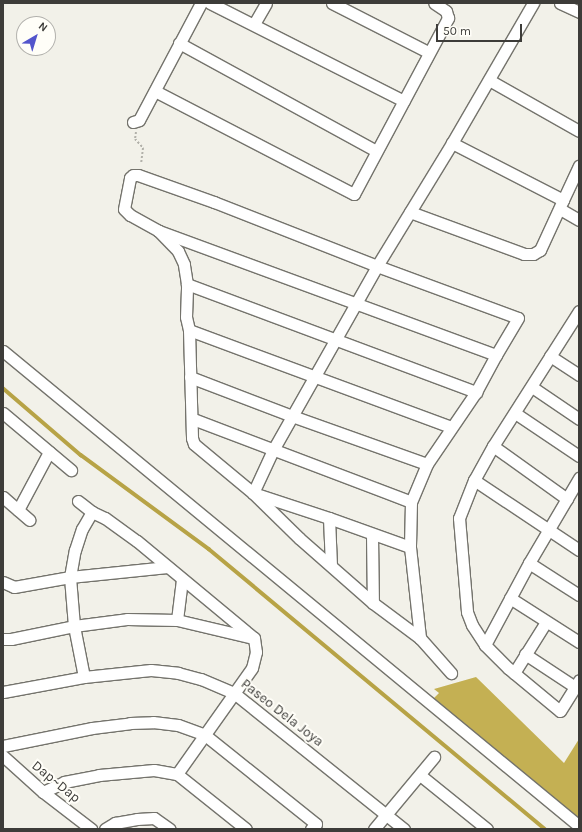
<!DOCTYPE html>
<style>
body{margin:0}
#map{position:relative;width:582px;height:832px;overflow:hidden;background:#f2f1e9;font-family:Karla,sans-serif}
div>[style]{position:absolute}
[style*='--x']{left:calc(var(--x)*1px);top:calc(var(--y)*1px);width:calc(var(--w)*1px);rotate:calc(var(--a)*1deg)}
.forest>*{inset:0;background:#c4b053}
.stream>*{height:3.5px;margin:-1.75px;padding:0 1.75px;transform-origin:1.75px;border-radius:1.75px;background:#b7a346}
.path>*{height:2px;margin-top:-1px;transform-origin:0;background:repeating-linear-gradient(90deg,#b2b1aa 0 2px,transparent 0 4px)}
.roads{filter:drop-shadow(1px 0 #74736c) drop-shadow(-1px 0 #74736c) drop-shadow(0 1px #74736c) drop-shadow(0 -1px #74736c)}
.street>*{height:11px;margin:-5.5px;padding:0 5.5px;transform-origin:5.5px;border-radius:5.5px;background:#fff}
span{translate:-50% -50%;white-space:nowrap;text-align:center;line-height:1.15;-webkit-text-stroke:4px #fffef8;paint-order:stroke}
.street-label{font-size:14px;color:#3d3c39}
.frame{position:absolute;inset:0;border:4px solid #3d3c39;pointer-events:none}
.north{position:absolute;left:16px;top:16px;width:40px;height:40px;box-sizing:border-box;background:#fffef8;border:1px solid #b1b0ac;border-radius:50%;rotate:38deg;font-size:11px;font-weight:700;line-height:16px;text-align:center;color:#3d3c39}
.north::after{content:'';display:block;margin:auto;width:14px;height:18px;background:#5355cc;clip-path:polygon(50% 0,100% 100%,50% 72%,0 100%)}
.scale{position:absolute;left:436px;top:24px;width:86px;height:18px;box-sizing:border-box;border:2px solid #3d3c39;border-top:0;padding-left:5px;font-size:12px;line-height:14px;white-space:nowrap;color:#3d3c39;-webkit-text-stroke:3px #fffef8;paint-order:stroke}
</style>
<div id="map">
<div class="forest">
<div style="clip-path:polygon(476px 677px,564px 763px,579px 739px,579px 828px,425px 707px,439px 693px,434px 689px)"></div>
</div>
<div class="stream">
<div style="--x:3;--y:388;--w:103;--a:40.7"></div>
<div style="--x:81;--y:455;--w:159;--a:36.3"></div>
<div style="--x:209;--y:549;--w:437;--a:39.8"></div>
</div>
<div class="path">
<div style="--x:136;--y:132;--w:7;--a:98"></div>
<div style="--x:135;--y:139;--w:12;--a:48"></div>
<div style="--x:143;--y:148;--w:16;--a:97"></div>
</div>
<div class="roads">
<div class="street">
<div style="--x:210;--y:3;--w:217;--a:26.8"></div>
<div style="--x:332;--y:3;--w:108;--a:27"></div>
<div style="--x:560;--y:3;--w:21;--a:25"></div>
<div style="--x:254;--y:24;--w:24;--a:-60"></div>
<div style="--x:179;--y:43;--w:225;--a:28.7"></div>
<div style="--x:489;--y:80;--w:103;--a:29.5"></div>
<div style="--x:155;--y:91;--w:224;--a:27.4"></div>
<div style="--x:354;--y:194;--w:200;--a:-61.9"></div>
<div style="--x:448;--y:18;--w:7;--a:-106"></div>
<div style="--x:446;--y:11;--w:14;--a:-146"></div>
<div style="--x:133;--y:122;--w:6;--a:-18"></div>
<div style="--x:139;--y:120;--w:132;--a:-62.1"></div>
<div style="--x:563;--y:200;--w:38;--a:-65"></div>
<div style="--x:560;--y:209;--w:22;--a:30"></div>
<div style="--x:410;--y:212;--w:121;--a:20.2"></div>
<div style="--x:524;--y:254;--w:9;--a:0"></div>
<div style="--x:533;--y:254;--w:8;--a:-30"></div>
<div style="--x:540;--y:250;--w:55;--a:-65.3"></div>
<div style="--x:563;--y:200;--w:125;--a:-152.8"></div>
<div style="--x:159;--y:231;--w:359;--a:20.2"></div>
<div style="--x:496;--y:355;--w:42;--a:118.4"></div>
<div style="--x:476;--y:392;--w:87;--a:124.2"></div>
<div style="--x:427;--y:464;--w:41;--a:112.8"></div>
<div style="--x:411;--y:502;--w:45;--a:91.3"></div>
<div style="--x:410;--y:547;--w:92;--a:83.7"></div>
<div style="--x:420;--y:638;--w:59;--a:-143.3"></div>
<div style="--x:373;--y:603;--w:98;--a:-138.7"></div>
<div style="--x:299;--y:538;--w:64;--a:-135.6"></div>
<div style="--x:253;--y:493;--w:80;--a:18.2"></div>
<div style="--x:329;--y:518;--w:86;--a:19.7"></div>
<div style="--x:187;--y:284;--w:309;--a:20.5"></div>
<div style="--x:579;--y:311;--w:160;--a:122.5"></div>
<div style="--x:493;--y:446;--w:39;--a:119"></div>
<div style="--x:474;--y:480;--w:41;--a:111.5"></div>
<div style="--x:459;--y:518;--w:94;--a:85.1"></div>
<div style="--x:467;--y:612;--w:14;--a:69"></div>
<div style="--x:472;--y:625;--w:24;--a:57"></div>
<div style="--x:485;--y:645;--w:33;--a:45"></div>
<div style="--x:508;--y:668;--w:67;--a:39.6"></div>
<div style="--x:560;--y:711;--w:36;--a:-58"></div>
<div style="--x:189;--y:330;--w:108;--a:88.4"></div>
<div style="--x:192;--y:438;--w:6;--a:72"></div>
<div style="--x:194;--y:444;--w:77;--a:39.7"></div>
<div style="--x:253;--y:493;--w:47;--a:-65.1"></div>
<div style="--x:273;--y:450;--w:211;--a:-60.5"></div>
<div style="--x:377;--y:266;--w:144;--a:-58.6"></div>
<div style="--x:452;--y:143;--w:162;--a:-59.9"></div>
<div style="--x:3;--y:351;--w:747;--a:39.51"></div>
<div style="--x:550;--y:356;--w:35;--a:33"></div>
<div style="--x:190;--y:377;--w:109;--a:20.9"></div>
<div style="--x:292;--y:416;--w:143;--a:19.6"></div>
<div style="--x:532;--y:387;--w:57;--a:34.2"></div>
<div style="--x:3;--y:413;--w:89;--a:40"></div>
<div style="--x:515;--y:413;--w:77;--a:33.9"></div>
<div style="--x:193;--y:419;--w:233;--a:20.8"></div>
<div style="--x:451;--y:427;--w:279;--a:-159.7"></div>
<div style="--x:189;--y:330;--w:13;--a:-103"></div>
<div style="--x:186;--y:317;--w:33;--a:-88"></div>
<div style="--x:187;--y:284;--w:20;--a:-99"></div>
<div style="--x:184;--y:264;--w:14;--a:-115"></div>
<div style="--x:178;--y:251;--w:28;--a:-134"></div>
<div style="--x:159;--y:231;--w:33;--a:-151"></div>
<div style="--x:130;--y:215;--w:8;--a:-135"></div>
<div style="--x:124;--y:209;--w:32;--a:-79"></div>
<div style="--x:130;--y:178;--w:4;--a:-45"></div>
<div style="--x:133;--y:175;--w:5;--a:0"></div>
<div style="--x:138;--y:175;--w:81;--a:19.6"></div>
<div style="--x:214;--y:202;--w:175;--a:21.4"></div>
<div style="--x:377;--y:266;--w:150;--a:20.2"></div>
<div style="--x:518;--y:318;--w:43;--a:120.7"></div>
<div style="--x:493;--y:446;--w:91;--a:35.6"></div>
<div style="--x:474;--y:480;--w:126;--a:33.7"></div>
<div style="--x:3;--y:497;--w:35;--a:41"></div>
<div style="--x:78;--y:501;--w:18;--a:38"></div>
<div style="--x:92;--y:512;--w:14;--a:25"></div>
<div style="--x:105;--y:518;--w:39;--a:36"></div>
<div style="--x:137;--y:541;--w:152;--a:39.7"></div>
<div style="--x:254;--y:638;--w:14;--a:82"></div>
<div style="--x:256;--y:652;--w:16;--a:104"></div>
<div style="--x:252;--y:668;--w:130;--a:125.3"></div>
<div style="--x:18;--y:510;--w:66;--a:-61.9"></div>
<div style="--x:329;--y:518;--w:47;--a:87.6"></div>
<div style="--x:372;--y:535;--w:68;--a:89.2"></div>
<div style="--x:529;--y:563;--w:59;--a:32.6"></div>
<div style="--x:3;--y:582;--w:12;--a:24"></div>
<div style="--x:14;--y:587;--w:57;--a:-10.1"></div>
<div style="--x:70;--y:577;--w:98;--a:-5.9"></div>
<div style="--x:510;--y:598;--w:82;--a:32.5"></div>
<div style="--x:177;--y:620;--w:41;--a:-83"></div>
<div style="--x:420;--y:638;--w:47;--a:48.5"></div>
<div style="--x:3;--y:639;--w:8;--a:0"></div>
<div style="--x:11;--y:639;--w:64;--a:-11.7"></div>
<div style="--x:74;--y:626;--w:53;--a:-7.5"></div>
<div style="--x:127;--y:619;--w:50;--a:1.1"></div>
<div style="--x:177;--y:620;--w:78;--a:13.3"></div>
<div style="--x:485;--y:645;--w:93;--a:-61.8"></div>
<div style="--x:529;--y:563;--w:99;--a:-59.5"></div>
<div style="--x:525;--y:654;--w:60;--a:33.4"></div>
<div style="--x:514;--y:673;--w:60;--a:-57.9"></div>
<div style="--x:84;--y:677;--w:52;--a:-101.1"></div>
<div style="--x:74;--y:626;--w:49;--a:-94.7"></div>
<div style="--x:70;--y:577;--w:27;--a:-80"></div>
<div style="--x:75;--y:550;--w:22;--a:-72"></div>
<div style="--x:82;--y:529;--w:20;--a:-60"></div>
<div style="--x:3;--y:692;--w:82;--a:-10.5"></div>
<div style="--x:84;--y:677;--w:67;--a:-6"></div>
<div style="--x:151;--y:670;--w:27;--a:6"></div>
<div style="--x:178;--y:673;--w:24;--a:15"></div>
<div style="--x:201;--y:679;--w:36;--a:23"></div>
<div style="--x:234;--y:693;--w:218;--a:38.7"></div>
<div style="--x:3;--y:746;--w:91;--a:-11.4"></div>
<div style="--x:92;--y:728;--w:38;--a:-7"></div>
<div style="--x:130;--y:723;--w:23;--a:-2"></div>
<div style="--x:153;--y:722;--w:25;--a:7"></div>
<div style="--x:178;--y:725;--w:29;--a:20"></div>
<div style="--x:205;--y:735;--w:142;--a:38.7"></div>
<div style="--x:316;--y:824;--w:7;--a:135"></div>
<div style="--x:3;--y:756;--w:54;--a:42"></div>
<div style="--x:43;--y:792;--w:61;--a:37.6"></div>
<div style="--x:420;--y:775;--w:86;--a:38.9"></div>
<div style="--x:43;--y:792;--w:23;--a:-25"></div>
<div style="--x:64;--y:782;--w:36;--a:-11"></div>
<div style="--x:99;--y:775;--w:55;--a:-5.2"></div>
<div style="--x:154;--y:770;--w:23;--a:10"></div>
<div style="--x:177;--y:774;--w:88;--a:38.6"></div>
<div style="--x:105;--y:829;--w:12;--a:-31"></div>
<div style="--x:115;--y:823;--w:22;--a:-10"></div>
<div style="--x:137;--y:819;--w:17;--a:-3"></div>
<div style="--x:154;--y:818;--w:19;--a:35"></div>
<div style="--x:374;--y:829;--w:94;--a:-50.2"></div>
</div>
</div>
<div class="street-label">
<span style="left:282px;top:713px;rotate:38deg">Paseo Dela Joya</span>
<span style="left:56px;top:782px;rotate:39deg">Dap~Dap</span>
</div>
<div class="frame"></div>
<div class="north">N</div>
<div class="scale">50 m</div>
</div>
